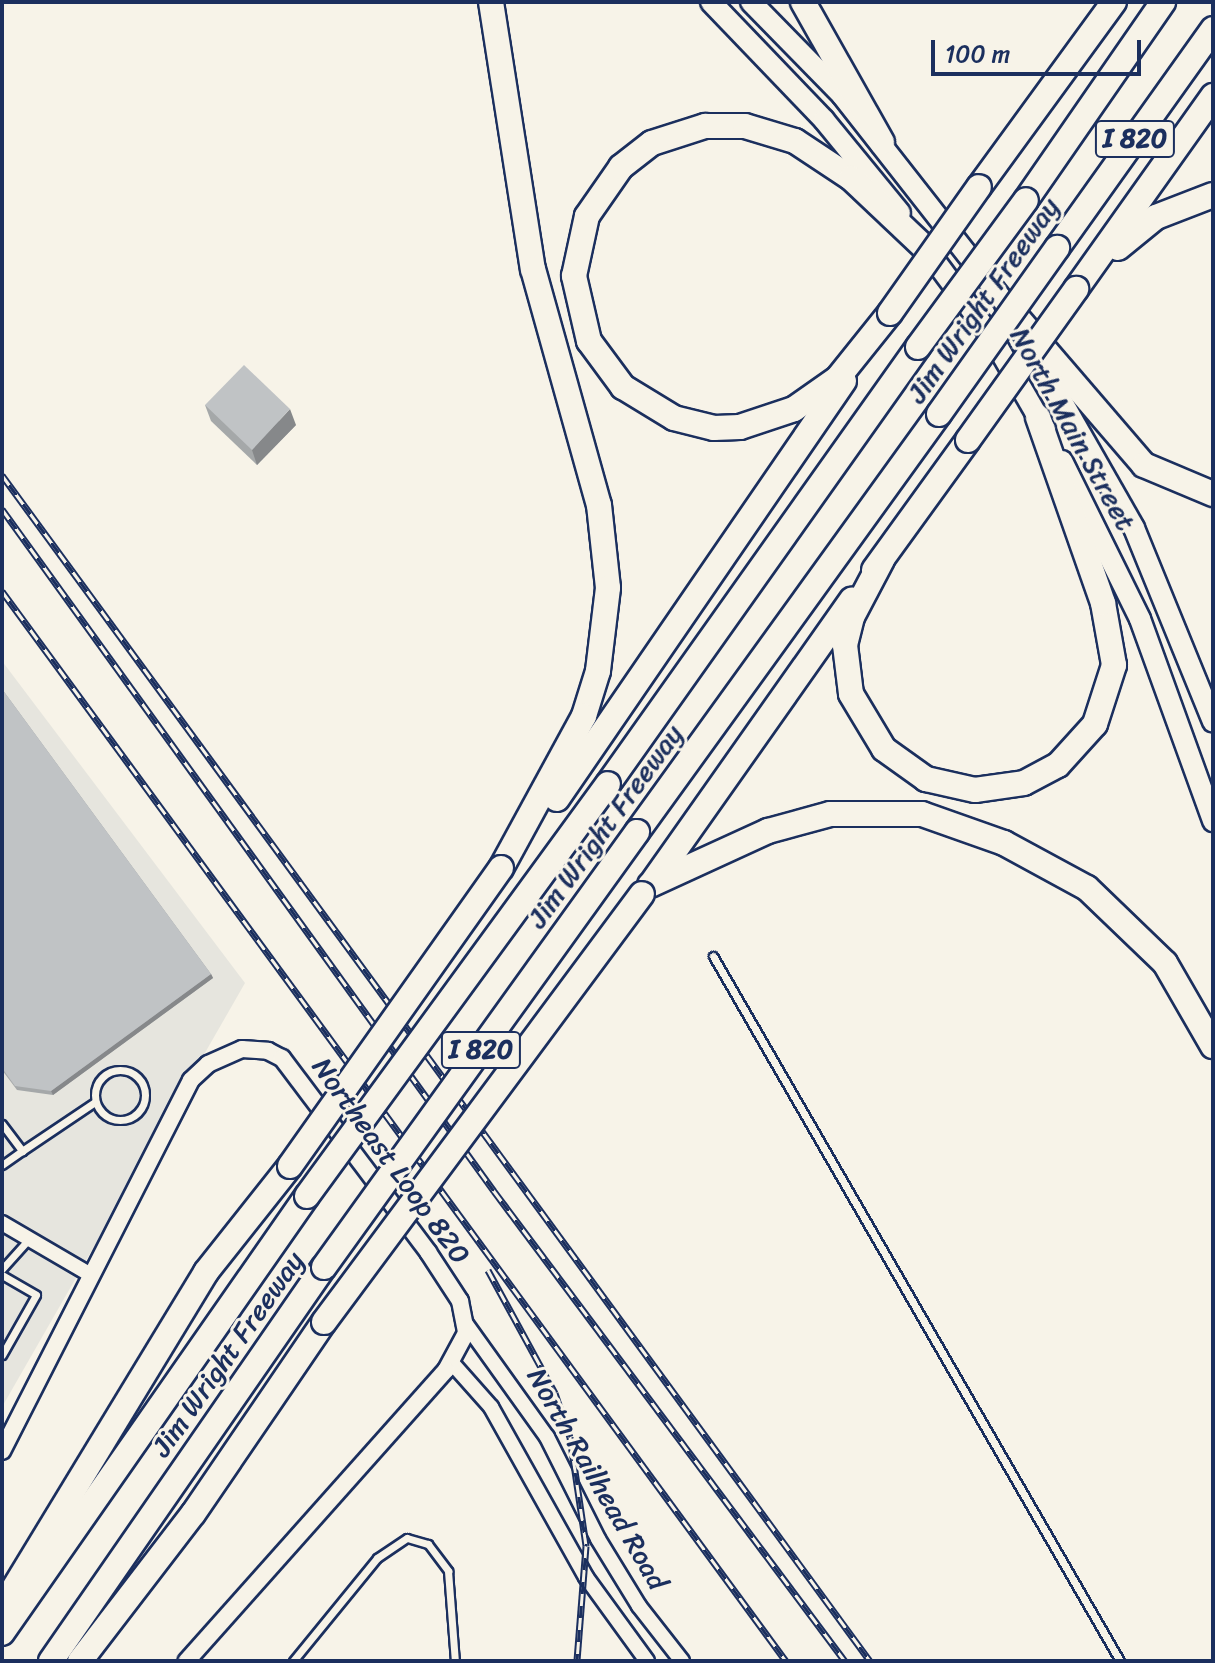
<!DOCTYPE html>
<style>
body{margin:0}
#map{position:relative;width:1215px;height:1663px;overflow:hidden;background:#f7f3e8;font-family:Sriracha,sans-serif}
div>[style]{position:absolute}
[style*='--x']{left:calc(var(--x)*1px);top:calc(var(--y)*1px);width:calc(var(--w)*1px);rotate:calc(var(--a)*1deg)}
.built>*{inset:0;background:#e6e5de}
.roads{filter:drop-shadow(2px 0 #1b2f5e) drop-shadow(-2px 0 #1b2f5e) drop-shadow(0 2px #1b2f5e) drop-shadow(0 -2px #1b2f5e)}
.service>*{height:7px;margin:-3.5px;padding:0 3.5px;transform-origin:3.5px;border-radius:3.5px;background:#f7f3e8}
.service>.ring{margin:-3.5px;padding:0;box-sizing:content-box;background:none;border:7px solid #f7f3e8;border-radius:50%}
.minor>*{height:14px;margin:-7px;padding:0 7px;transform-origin:7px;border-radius:7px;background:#f7f3e8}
.tertiary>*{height:16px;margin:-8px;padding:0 8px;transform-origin:8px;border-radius:8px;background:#f7f3e8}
.primary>*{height:20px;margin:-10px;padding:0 10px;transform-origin:10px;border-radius:10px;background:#f7f3e8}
.motorway>*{height:24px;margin:-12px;padding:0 12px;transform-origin:12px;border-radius:12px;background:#f7f3e8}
.rail>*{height:7px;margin-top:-3.5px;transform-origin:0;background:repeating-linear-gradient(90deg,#f7f3e8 0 12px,#1b2f5e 0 24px);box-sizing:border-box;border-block:2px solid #1b2f5e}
.bridges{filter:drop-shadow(2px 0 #1b2f5e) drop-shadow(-2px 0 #1b2f5e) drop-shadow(0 2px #1b2f5e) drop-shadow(0 -2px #1b2f5e)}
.motorway-bridge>*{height:24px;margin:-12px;padding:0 12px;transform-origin:12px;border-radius:12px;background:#f7f3e8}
.wall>*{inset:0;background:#a5a8a9}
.shaded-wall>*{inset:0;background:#86888a}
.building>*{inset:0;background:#c0c3c5}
span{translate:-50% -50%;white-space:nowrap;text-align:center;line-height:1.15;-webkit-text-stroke:6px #f7f3e8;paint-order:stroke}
.shield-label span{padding:2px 6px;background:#f7f3e8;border:2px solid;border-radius:6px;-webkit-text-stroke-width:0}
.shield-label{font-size:26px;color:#1b2f5e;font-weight:700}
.street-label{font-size:28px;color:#1b2f5e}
.frame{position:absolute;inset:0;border:4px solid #1b2f5e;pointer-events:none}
.scale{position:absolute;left:931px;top:40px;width:210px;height:36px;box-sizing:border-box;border:4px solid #1b2f5e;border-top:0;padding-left:10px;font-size:24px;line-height:28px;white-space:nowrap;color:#1b2f5e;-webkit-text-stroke:6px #f7f3e8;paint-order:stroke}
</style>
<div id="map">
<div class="built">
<div style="clip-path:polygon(2px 661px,245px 983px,2px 1407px)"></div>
</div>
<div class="roads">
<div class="service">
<div style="--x:713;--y:956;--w:814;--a:60"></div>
<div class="ring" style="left:95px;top:1070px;width:43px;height:43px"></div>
<div style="--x:2;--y:1124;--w:34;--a:53"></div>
<div style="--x:22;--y:1151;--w:88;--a:-33.9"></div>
<div style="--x:2;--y:1165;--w:24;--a:-35"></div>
<div style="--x:2;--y:1269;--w:40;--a:-48"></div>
<div style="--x:2;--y:1275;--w:39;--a:30"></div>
<div style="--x:36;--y:1295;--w:69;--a:119.5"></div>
<div style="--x:293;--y:1661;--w:133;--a:-50.8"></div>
<div style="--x:377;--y:1558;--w:36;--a:-34"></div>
<div style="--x:407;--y:1538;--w:22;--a:16"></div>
<div style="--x:428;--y:1544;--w:34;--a:53"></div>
<div style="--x:448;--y:1571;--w:90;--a:85.6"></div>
</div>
<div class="minor">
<div style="--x:2;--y:1223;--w:103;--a:30.3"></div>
<div style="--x:466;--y:1324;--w:139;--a:54.4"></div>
<div style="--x:547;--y:1437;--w:114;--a:63.4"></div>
<div style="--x:598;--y:1539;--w:79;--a:58.5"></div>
<div style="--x:639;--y:1606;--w:70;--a:52"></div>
<div style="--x:452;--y:1363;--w:59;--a:48.4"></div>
<div style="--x:491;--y:1407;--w:195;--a:60.8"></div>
<div style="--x:586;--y:1577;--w:104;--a:54"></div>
</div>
<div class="tertiary">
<div style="--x:2;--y:1451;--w:416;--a:-63"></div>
<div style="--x:191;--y:1080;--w:23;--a:-43"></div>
<div style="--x:208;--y:1064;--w:37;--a:-24"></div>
<div style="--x:242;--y:1049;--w:26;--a:4"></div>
<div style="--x:268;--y:1051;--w:16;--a:27"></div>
<div style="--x:282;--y:1058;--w:243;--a:53"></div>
<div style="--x:428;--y:1252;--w:59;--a:56.9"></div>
<div style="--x:460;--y:1301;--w:33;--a:79"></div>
<div style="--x:466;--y:1333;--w:42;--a:118.4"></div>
<div style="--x:446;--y:1370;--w:390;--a:131.7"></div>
</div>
<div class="primary">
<div style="--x:711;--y:2;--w:163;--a:46.2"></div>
<div style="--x:824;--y:120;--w:120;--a:50.7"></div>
<div style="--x:751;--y:2;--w:130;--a:45.6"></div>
<div style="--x:842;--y:95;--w:269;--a:51.9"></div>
<div style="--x:1008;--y:307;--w:254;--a:60.3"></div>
<div style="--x:1134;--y:528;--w:209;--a:67.8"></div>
<div style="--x:924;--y:246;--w:116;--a:53.4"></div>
<div style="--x:993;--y:339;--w:104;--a:60"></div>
<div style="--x:1062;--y:461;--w:176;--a:63.7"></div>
<div style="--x:1140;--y:619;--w:215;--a:70.1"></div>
</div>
<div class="motorway">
<div style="--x:491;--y:2;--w:270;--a:81.1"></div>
<div style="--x:533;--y:269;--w:245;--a:74.4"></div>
<div style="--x:599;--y:505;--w:83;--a:83.8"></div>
<div style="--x:608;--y:588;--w:84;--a:96.9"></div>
<div style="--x:598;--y:671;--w:47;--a:107.3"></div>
<div style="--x:584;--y:716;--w:173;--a:118.6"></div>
<div style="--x:803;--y:2;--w:161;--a:60.6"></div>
<div style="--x:979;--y:187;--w:229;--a:-53.9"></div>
<div style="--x:1026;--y:200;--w:241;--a:-55.3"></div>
<div style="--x:1057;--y:248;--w:269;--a:-54.5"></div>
<div style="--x:1118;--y:248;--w:49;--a:-39.2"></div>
<div style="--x:1156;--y:217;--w:61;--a:-21.1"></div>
<div style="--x:1076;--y:289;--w:237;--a:-54.6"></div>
<div style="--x:1008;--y:307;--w:208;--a:49.3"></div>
<div style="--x:1144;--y:465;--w:75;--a:22.8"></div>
<div style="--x:890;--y:313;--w:83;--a:128.7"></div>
<div style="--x:838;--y:378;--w:54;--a:144.8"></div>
<div style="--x:794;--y:409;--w:57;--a:161.6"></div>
<div style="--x:740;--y:427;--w:26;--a:178"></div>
<div style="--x:714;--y:428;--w:41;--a:-166"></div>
<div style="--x:674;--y:418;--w:60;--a:-148.7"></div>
<div style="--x:623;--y:387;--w:57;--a:-126.5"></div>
<div style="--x:589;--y:341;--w:67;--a:-103"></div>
<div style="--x:574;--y:276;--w:61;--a:-77.8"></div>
<div style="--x:587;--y:216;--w:60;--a:-55.2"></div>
<div style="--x:621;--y:167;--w:39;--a:-38"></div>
<div style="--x:652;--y:143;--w:56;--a:-17.8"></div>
<div style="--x:705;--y:126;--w:40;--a:0"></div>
<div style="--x:745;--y:126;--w:52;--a:16.7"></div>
<div style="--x:795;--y:141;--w:67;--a:33.5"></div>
<div style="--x:851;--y:178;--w:103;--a:43.4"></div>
<div style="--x:882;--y:560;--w:64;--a:117.8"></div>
<div style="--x:852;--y:617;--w:29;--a:104"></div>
<div style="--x:845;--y:645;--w:49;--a:83"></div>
<div style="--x:851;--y:694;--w:64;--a:59"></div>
<div style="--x:884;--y:749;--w:52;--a:35.5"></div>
<div style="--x:926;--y:779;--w:50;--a:12.7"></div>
<div style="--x:975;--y:790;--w:49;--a:-8.1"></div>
<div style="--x:1024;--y:783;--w:38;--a:-28"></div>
<div style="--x:1058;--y:765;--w:55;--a:-47.9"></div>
<div style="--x:1095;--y:724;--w:62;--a:-72.1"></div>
<div style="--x:1114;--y:665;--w:63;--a:-100.1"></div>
<div style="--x:1103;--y:603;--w:197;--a:-109.3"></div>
<div style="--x:874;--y:570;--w:160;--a:-54.1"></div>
<div style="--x:608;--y:784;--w:536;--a:-54.65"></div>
<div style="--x:557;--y:799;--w:507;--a:-55.53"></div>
<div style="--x:637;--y:832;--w:516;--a:-54.15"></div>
<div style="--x:652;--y:883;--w:347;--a:-54.8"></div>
<div style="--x:650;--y:885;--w:130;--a:-24.6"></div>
<div style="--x:768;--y:831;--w:64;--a:-15.3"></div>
<div style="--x:830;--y:814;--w:92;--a:0"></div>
<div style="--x:922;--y:814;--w:87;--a:19.5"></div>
<div style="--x:1004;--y:843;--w:94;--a:28.5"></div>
<div style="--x:1087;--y:888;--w:108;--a:43.9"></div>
<div style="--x:1165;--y:963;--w:96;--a:60"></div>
<div style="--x:3;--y:1606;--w:391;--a:-58.7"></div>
<div style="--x:206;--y:1272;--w:135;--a:-51.6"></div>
<div style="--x:2;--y:1633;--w:533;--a:-55.09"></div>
<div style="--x:51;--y:1661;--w:479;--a:-55.3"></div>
<div style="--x:80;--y:1661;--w:185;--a:-52.5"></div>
<div style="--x:193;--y:1514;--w:232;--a:-55.7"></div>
</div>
</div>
<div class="rail">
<div style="--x:2;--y:475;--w:1470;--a:53.8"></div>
<div style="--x:2;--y:509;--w:841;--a:54.19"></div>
<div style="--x:494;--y:1191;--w:587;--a:53.25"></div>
<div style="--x:2;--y:591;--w:1326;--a:53.77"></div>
<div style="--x:488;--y:1270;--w:140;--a:61.4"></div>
<div style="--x:555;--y:1393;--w:46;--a:71.2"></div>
<div style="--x:570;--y:1437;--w:110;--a:81.6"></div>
<div style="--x:586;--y:1546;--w:115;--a:94.5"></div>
</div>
<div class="bridges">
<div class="motorway-bridge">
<div style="--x:890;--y:313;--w:154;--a:-54.8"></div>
<div style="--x:918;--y:347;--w:182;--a:-53.7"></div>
<div style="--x:939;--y:414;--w:204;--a:-54.6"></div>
<div style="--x:968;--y:440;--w:186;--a:-54.4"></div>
<div style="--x:290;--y:1166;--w:365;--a:-54.7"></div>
<div style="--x:307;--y:1196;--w:510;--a:-53.85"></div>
<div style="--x:324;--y:1267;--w:536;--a:-54.26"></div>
<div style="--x:324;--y:1322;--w:533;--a:-53.39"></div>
</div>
</div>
<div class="wall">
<div style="clip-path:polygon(205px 405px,296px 425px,257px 465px,211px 421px)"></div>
<div style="clip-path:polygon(2px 689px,211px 974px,213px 978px,53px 1095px,17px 1090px,2px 1070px)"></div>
</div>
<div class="shaded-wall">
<div style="clip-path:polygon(290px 409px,296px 425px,257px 465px,252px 450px)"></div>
<div style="clip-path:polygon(211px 974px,213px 978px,53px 1095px,51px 1091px)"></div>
</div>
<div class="building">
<div style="clip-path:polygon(244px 365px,290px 409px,252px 450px,205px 405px)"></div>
<div style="clip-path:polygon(2px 689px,211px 974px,51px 1091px,15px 1086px,2px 1068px)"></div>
</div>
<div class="shield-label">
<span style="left:1135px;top:139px">I 820</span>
<span style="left:481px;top:1050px">I 820</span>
</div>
<div class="street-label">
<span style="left:983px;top:300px;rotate:-55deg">Jim Wright Freeway</span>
<span style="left:1073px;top:429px;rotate:61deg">North Main Street</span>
<span style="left:605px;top:826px;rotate:-54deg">Jim Wright Freeway</span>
<span style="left:391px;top:1161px;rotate:54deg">Northeast Loop 820</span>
<span style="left:228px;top:1354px;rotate:-55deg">Jim Wright Freeway</span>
<span style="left:597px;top:1479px;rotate:60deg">North Railhead Road</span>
</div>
<div class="frame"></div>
<div class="scale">100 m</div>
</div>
